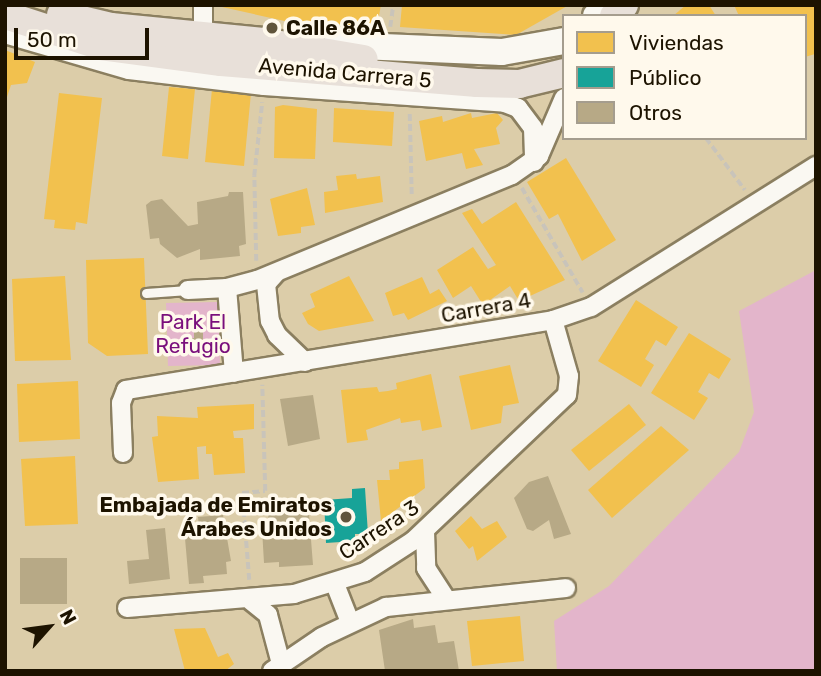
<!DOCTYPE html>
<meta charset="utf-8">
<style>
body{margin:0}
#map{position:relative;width:821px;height:676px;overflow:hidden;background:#dccda9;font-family:Rubik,sans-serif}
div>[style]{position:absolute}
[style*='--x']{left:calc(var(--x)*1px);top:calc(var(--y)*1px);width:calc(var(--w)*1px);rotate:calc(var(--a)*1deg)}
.green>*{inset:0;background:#e3b5cb}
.homes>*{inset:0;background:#f2c14e}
.public>*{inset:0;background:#17a398}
.building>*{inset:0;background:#b7a986}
.path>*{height:3.5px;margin-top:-1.75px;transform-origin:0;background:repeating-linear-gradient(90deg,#c9c4ba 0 7px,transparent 0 10.5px)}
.roads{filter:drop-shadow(2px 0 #8b7f60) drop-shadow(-2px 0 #8b7f60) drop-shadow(0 2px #8b7f60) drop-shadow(0 -2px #8b7f60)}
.service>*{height:9px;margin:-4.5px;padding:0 4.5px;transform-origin:4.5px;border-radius:4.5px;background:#faf8f2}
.minor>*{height:18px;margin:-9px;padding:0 9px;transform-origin:9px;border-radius:9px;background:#faf8f2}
.secondary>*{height:26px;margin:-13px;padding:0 13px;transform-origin:13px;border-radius:13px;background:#faf8f2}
.primary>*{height:28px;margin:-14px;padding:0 14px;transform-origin:14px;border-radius:14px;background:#e8e0d9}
.dots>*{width:19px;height:19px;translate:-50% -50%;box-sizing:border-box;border:4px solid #fff9ec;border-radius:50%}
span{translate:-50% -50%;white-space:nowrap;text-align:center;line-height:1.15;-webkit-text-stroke:7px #fff9ec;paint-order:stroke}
.poi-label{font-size:21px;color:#1d1300;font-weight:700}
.left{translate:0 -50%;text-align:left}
.right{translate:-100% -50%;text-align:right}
.street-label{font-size:21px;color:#1d1300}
.park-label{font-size:21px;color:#7a0f7c}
.frame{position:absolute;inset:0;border:7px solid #1d1300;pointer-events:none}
.legend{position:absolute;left:562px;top:14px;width:245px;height:126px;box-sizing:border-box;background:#fff9ec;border:2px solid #a59d8e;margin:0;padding:9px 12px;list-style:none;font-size:21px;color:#1d1300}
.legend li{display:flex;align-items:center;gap:14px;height:35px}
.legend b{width:35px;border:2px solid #a59d8e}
.north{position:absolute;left:14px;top:592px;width:70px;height:70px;-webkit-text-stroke:5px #fff9ec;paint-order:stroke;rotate:62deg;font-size:19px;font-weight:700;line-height:28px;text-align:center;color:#1d1300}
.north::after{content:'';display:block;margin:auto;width:24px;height:32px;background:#1d1300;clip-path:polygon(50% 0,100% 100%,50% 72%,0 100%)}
.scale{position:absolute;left:14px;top:28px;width:135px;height:32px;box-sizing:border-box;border:4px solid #1d1300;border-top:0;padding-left:9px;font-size:21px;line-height:24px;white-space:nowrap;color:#1d1300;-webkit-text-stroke:5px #fff9ec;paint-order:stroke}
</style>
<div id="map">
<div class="green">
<div style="clip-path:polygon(816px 270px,816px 671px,557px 671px,554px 621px,609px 586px,739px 452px,754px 412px,739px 311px)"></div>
<div style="clip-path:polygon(218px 302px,220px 365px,168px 366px,166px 303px)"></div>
</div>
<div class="homes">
<div style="clip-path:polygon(213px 5px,381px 5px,377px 26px,289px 22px)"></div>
<div style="clip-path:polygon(402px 5px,569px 5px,516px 35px,400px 27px)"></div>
<div style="clip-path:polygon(686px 5px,709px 5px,716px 16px,673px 16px)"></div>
<div style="clip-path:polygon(734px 5px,816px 5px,815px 54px,805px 57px,805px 16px,739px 16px)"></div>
<div style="clip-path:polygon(5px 50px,35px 62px,27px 83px,11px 85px,6px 100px)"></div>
<div style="clip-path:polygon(169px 87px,195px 89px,188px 159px,162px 156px)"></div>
<div style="clip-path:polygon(212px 89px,251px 93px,244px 166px,205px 162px)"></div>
<div style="clip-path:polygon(59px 93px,102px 98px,87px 224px,76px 222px,75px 230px,54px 228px,55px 220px,44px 219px)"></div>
<div style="clip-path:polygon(283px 105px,317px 109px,315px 159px,274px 158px,275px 107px)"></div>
<div style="clip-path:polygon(334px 108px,394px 112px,392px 146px,333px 142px)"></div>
<div style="clip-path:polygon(471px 113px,472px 118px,497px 113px,503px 120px,496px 128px,500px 144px,474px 149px,483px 165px,466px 169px,462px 153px,426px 161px,419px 121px,442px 116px,443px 122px)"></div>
<div style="clip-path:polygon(566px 158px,616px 240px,582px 261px,558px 214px,549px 219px,527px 182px)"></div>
<div style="clip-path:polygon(356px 174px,357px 179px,380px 176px,383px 202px,325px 213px,324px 192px,338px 190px,336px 176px)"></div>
<div style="clip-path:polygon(307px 188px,315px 225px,301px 227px,301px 233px,278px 236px,270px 199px)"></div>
<div style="clip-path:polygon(516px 202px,565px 280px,519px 301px,510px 286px,483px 305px,471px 286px,453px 298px,437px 270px,473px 247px,488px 269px,496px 265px,462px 213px,472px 209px,482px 224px)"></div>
<div style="clip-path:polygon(144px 258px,148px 354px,107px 356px,88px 343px,86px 260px)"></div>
<div style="clip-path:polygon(65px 276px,71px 360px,15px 361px,12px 279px)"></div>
<div style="clip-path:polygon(349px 276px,374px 321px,319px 331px,308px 324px,302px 313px,315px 307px,310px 294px)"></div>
<div style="clip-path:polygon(422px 277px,430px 294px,439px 289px,447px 301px,408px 320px,404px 313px,393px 316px,385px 293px)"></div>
<div style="clip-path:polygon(636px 300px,678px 327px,666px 346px,656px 340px,645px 359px,654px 365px,641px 387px,598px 361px)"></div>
<div style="clip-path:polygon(689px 333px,731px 359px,719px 379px,709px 373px,698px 392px,708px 398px,694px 420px,651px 393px)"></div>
<div style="clip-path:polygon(510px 365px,519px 403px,503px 406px,501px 423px,471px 430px,459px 376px)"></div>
<div style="clip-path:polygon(431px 374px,442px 427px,422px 431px,420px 420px,401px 423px,400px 418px,366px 430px,368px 440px,347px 443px,341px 390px,377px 387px,379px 392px,388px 391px,397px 389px,396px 383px)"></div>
<div style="clip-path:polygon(78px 381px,80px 439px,19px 442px,17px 384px)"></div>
<div style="clip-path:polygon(254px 404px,254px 429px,233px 431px,234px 438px,243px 438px,245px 473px,214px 475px,212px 454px,206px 454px,206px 446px,197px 447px,199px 479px,158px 482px,152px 437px,158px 436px,157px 416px,198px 418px,197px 407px)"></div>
<div style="clip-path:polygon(629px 404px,646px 425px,589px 471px,571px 450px)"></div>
<div style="clip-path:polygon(661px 426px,689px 450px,612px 518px,588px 490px)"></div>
<div style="clip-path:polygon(75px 456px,78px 524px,25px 526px,21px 459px)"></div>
<div style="clip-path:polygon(423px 459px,425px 488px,381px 521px,377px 480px,390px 480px,389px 470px,399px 469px,399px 462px)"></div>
<div style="clip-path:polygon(471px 516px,482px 529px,497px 521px,507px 537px,477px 561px,473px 546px,469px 549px,455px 531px)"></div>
<div style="clip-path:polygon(520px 616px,524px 661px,472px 666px,467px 621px)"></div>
<div style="clip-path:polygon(205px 628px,218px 657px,228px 653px,234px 664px,225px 671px,185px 671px,174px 629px)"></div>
</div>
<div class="public">
<div style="clip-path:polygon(365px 488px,368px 534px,355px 534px,355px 541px,326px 543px,324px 500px,352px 498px,352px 489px)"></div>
</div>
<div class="building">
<div style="clip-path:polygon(229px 192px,243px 192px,246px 244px,239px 246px,240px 256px,200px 260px,200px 249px,177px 258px,160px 244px,159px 238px,150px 239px,146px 205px,151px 201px,162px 199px,188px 226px,198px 224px,197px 202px,228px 196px)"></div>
<div style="clip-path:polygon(194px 331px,203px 331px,203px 348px,187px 348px,187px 338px,194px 338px)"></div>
<div style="clip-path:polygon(313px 395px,320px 439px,288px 446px,280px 399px)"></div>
<div style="clip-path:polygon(548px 476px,571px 534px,554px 539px,549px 520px,533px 531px,527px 529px,514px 498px,529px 482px)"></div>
<div style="clip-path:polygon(302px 500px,303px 514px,309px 514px,313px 565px,279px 567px,279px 562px,264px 563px,262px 529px,269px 528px,268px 512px,286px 510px,286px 501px)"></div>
<div style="clip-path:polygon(223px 515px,231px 561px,226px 562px,227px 574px,203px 576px,204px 583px,189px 584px,184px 527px,199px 526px,198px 517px)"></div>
<div style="clip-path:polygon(165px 528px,170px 579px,129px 584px,127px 561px,149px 559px,146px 530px)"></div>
<div style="clip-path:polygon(20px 558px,67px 558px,67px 604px,20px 604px)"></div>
<div style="clip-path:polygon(413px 619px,414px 628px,435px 625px,438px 643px,454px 641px,459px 671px,385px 671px,379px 630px)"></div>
</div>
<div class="path">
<div style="--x:390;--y:27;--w:22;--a:-82"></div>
<div style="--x:410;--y:114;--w:83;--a:88.6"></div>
<div style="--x:706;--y:138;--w:65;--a:53.1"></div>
<div style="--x:522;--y:188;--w:121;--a:59.8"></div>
<div style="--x:256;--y:261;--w:85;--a:-91.3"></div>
<div style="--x:254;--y:176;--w:74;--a:-83.8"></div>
<div style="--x:249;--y:580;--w:87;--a:-94.6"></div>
<div style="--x:242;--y:493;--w:23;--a:-5"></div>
<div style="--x:265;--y:491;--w:106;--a:-91.6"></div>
</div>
<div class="roads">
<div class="service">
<div style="--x:146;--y:293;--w:42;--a:-4.1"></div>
</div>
<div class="minor">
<div style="--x:203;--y:5;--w:31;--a:90"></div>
<div style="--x:5;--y:34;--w:129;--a:16.2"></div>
<div style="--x:129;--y:70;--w:136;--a:6.8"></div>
<div style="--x:264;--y:86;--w:242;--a:4"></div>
<div style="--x:505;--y:103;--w:14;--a:21"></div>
<div style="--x:518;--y:108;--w:25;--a:53"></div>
<div style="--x:533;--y:128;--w:34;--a:88"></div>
<div style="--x:276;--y:273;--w:15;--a:132"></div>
<div style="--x:266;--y:284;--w:37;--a:84"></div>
<div style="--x:270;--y:321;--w:16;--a:63"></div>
<div style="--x:277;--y:335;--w:39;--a:44"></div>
<div style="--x:227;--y:288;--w:85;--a:85.3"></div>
<div style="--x:188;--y:290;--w:39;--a:-3"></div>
<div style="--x:227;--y:288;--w:31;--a:-15"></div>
<div style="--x:257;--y:280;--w:276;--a:-22.4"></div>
<div style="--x:512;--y:175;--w:33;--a:-35"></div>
<div style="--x:539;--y:156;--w:63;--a:-66.7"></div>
<div style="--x:123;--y:453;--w:50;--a:-92.3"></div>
<div style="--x:121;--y:403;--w:14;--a:-69"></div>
<div style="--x:126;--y:390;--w:433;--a:-9.3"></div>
<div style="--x:553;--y:320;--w:40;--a:-18.9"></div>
<div style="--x:591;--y:307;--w:266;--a:-32.1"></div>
<div style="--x:425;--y:531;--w:37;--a:88"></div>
<div style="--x:426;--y:568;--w:38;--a:57"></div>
<div style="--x:335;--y:584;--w:41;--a:68.5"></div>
<div style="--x:251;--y:601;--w:22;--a:39"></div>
<div style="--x:268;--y:615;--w:51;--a:75.1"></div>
<div style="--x:127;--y:608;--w:168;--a:-4.8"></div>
<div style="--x:294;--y:594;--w:74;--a:-17.2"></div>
<div style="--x:365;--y:572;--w:57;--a:-32.9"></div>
<div style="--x:413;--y:541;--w:212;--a:-43.5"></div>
<div style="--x:567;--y:395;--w:19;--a:-84"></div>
<div style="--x:569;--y:376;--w:58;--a:-105.9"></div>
<div style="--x:272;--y:671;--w:60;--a:-34.2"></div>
<div style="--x:322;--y:637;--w:71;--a:-25.1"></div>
<div style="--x:386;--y:607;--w:181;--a:-6"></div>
</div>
<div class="secondary">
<div style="--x:596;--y:16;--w:16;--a:-45"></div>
<div style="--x:336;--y:45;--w:166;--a:2.4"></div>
<div style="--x:502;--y:52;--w:63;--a:-10.1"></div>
</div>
<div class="primary">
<div style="--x:5;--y:15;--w:101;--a:17.9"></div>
<div style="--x:101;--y:46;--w:121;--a:7.6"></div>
<div style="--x:221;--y:62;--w:257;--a:4.7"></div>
<div style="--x:477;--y:83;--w:42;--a:1.4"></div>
<div style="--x:519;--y:84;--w:46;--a:-13.7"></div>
<div style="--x:61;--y:15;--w:51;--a:13.5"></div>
<div style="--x:111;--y:27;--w:153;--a:5.6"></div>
<div style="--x:263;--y:42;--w:102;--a:9.6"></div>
<div style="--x:614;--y:16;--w:15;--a:-48"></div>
</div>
</div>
<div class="dots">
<div style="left:272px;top:28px;background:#60543b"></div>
<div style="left:346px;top:517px;background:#60543b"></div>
</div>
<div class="poi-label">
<span class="left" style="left:286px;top:28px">Calle 86A</span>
<span class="right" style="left:332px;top:517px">Embajada de Emiratos<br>Árabes Unidos</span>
</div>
<div class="street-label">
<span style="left:345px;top:73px;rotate:5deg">Avenida Carrera 5</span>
<span style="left:486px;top:308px;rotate:-10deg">Carrera 4</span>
<span style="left:379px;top:530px;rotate:-33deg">Carrera 3</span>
</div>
<div class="park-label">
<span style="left:193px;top:334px">Park El<br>Refugio</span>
</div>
<div class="frame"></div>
<ul class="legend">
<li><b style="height:19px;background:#f2c14e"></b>Viviendas</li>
<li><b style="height:19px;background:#17a398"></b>Público</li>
<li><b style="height:19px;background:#b7a986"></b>Otros</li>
</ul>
<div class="north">N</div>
<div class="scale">50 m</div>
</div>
